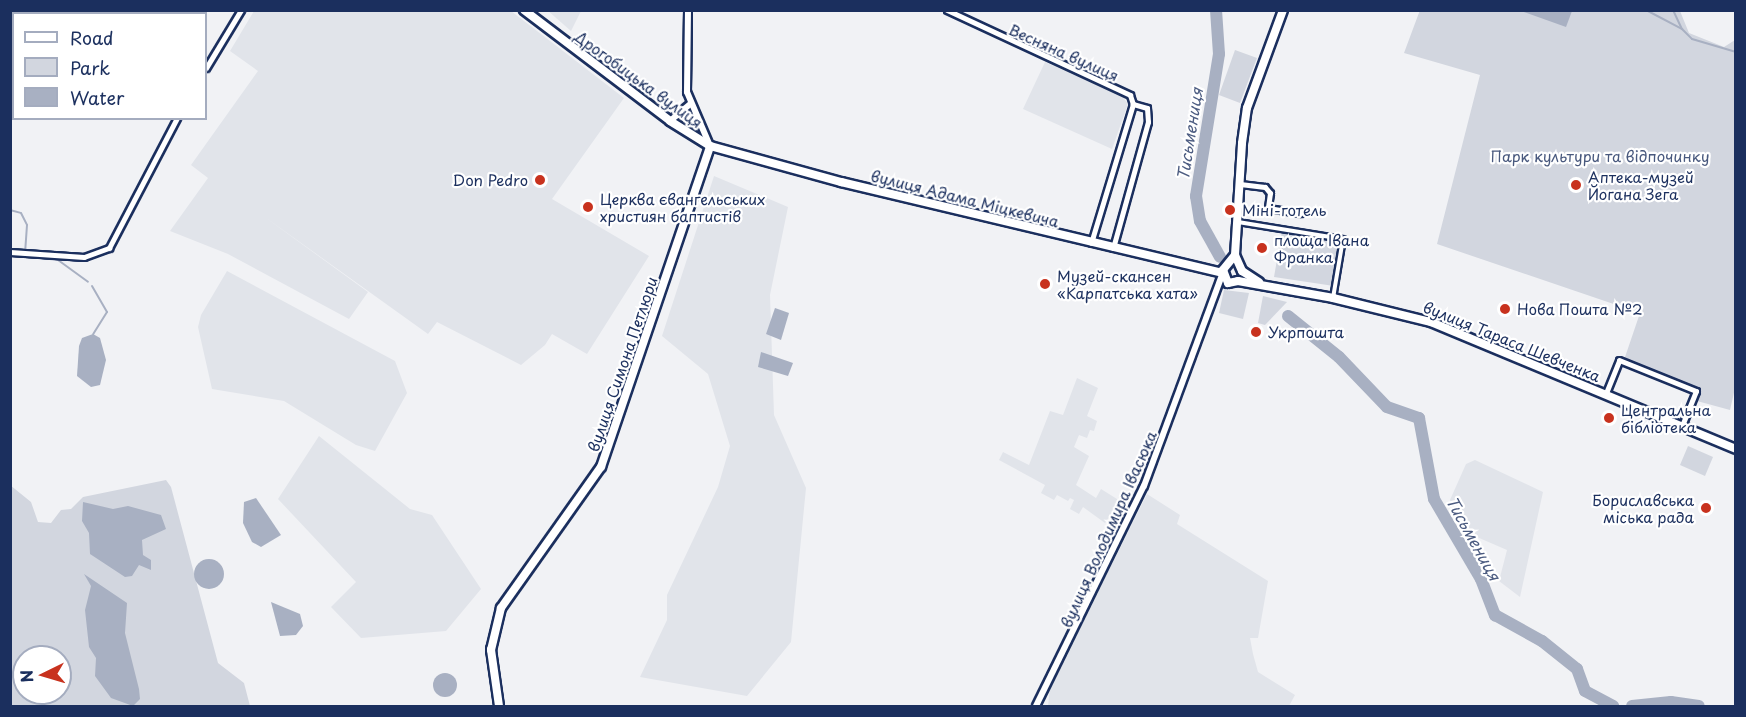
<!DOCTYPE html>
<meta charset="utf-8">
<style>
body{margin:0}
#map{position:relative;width:1746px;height:717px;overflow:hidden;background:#f1f2f5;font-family:"Playpen Sans",sans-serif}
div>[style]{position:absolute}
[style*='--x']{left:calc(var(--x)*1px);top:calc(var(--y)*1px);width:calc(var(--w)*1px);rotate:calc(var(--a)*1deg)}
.built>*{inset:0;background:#e1e4ea}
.green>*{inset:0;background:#d2d6df}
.water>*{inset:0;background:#a8b0c2}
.round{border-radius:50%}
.stream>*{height:2px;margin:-1px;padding:0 1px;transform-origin:1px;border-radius:1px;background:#a8b0c2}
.river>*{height:12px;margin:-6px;padding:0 6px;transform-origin:6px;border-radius:6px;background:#a8b0c2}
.roads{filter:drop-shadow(2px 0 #1b2f5e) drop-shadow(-2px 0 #1b2f5e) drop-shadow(0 2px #1b2f5e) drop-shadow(0 -2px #1b2f5e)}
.pedestrian>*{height:4px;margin:-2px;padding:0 2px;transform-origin:2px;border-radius:2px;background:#fff}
.minor>*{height:5px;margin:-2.5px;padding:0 2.5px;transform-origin:2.5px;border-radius:2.5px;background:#fff}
.tertiary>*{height:6px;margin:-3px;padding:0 3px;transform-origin:3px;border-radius:3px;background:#fff}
.secondary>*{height:8px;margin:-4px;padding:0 4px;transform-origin:4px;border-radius:4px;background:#fff}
.dots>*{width:16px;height:16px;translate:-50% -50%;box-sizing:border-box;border:3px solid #fff;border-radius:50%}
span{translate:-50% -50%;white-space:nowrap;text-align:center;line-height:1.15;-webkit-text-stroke:4.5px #fff;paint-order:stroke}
.street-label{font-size:15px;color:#1b2f5e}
.park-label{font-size:15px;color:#49597e}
.poi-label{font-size:15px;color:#1b2f5e}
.left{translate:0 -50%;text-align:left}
.right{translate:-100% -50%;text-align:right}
.water-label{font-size:16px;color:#4c5c81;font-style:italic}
.frame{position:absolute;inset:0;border:12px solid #1b2f5e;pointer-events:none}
.legend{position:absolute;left:12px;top:12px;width:195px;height:108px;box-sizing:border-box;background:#fff;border:2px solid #a4acbf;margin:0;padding:8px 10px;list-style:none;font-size:18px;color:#1b2f5e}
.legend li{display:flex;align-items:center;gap:12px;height:30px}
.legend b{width:30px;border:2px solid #a4acbf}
.north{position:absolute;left:12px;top:645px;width:60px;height:60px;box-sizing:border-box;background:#fff;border:2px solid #a4acbf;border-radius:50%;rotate:265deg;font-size:16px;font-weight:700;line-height:24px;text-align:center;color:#1b2f5e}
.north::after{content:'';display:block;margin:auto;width:21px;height:27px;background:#c8321e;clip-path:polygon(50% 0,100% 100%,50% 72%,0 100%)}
</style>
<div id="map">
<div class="built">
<div style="clip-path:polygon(547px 10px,581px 10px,581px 11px,571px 31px)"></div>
<div style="clip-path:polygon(254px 11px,511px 11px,624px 98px,552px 199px,649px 256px,587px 354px,552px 334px,545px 345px,521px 365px,437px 322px,428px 334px,262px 215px,368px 292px,349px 319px,228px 254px,170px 231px,208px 178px,191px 165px,258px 71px,230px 51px)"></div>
<div style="clip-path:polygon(1045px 62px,1122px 96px,1128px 104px,1112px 149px,1023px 109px)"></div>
<div style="clip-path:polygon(714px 176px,788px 207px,770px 295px,774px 415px,806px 488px,791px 642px,747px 696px,640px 677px,667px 620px,667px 595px,718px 487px,730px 446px,708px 374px,662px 336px)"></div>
<div style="clip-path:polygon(227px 271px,395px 361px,407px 393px,375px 451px,356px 445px,284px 401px,212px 389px,198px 327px,201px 315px)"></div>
<div style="clip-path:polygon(1077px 378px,1098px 388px,1087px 416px,1097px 421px,1094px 431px,1090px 430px,1087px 438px,1079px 435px,1074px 447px,1089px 456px,1076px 485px,1096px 498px,1101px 489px,1125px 504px,1120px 514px,1114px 510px,1105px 523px,1083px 507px,1079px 514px,1070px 509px,1074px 500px,1070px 498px,1068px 501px,1057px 495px,1054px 500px,1041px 493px,1045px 485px,999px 460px,1003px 452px,1029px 465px,1050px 411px,1063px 415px)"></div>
<div style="clip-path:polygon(319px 436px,410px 509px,432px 515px,481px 589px,446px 631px,361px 638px,331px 607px,356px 582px,278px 499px)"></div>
<div style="clip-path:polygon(1475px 460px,1543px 492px,1520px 597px,1499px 581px,1507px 550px,1463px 531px,1450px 500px,1466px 464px)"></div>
<div style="clip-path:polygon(1147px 494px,1180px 515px,1177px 524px,1268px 581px,1258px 638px,1250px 638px,1253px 654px,1258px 672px,1295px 695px,1289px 706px,1048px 706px,1050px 688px)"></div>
</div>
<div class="green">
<div style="clip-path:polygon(1420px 10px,1680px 11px,1689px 33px,1724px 47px,1735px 40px,1736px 384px,1730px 410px,1697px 401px,1698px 394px,1623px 363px,1640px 313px,1437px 244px,1480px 75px,1404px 53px)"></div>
<div style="clip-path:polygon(1235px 50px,1257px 58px,1240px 103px,1219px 95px)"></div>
<div style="clip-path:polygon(1282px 231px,1341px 241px,1334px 286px,1274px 277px)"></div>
<div style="clip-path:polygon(1224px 290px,1249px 293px,1243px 319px,1219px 313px)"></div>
<div style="clip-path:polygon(1263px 296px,1287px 302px,1265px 325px,1258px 323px)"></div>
<div style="clip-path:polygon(1688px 446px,1713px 457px,1705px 476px,1680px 465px)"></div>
<div style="clip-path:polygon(evenodd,166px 480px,171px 487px,218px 663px,244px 683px,250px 706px,11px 706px,10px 485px,31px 502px,38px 522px,51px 523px,61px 510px,71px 509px,83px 497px,166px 480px,24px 657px,60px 657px,60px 693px,24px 693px,24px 657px)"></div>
</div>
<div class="water">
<div style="clip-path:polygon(1521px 11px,1572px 11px,1566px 27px)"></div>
<div style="clip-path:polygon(775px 308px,789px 313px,781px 340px,766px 334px)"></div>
<div style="clip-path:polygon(93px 334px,100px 338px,106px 360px,100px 385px,91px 387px,77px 376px,79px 346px,82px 338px)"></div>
<div style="clip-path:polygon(761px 352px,793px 363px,788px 376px,758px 367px)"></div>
<div style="clip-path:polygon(256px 498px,281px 535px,261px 547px,252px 542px,243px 523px,244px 502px)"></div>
<div style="clip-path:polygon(83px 502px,113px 509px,128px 506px,161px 515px,166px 529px,142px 540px,143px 555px,151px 560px,151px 570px,139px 565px,132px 576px,125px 577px,90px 554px,89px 533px,82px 521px)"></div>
<div class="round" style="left:194px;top:559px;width:30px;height:30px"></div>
<div style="clip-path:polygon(84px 574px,127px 603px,125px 633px,139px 689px,140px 699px,133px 706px,111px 698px,95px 676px,96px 658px,89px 647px,85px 610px,91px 586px)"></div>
<div style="clip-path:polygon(271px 602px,300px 614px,303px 626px,296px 635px,280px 636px)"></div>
<div class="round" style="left:433px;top:673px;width:24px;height:24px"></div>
</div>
<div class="stream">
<div style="--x:1646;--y:10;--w:41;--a:27.8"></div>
<div style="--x:1682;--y:29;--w:14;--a:45"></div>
<div style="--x:1692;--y:39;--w:46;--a:16.5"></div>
<div style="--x:1673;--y:10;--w:21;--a:65"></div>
<div style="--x:10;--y:210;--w:11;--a:15"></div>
<div style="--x:21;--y:213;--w:13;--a:63"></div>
<div style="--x:27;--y:225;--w:31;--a:94"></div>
<div style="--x:25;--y:256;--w:33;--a:7"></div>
<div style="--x:58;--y:260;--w:37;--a:36"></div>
<div style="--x:92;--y:286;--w:30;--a:60"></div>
<div style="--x:107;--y:312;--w:26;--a:122"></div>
</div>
<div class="river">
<div style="--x:1216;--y:10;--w:44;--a:86.1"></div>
<div style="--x:1219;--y:54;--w:144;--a:99.2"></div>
<div style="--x:1196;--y:196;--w:25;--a:81"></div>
<div style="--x:1200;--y:221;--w:41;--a:60.9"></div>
<div style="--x:1288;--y:316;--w:65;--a:38.8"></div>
<div style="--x:1339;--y:357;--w:69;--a:46.2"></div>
<div style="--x:1387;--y:407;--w:34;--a:19"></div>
<div style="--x:1419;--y:418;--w:82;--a:79.5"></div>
<div style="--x:1434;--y:499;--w:93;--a:59.6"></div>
<div style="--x:1481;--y:579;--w:39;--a:69"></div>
<div style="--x:1495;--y:615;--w:54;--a:29"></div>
<div style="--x:1542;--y:641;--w:45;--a:38.7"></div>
<div style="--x:1577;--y:669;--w:23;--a:70"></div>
<div style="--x:1585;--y:691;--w:32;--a:28"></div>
<div style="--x:1632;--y:706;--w:39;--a:-6"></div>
<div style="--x:1671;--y:702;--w:28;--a:8"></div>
</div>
<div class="roads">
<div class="pedestrian">
<div style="--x:1238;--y:222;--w:106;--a:9.2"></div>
<div style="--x:1343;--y:239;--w:60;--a:99.6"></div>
</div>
<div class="minor">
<div style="--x:947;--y:10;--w:202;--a:24.9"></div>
<div style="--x:1130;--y:95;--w:9;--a:72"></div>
<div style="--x:1133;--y:104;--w:145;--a:106.8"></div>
<div style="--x:206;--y:68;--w:68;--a:-58.9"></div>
<div style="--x:1240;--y:184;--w:25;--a:7"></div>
<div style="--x:1265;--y:187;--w:8;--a:50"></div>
<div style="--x:1270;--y:193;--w:15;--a:98"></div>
<div style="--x:1268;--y:208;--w:33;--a:9"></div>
<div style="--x:1113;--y:248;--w:131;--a:-74.5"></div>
<div style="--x:1148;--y:122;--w:14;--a:-94"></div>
<div style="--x:1147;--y:108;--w:15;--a:-164"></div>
<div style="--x:10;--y:252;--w:74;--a:3.9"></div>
<div style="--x:84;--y:257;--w:27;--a:-20"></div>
<div style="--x:109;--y:248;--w:147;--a:-62.4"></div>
<div style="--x:1606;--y:393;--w:35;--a:-68"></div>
<div style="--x:1619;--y:360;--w:83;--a:21.9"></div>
<div style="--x:1696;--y:391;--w:37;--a:112"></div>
</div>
<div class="tertiary">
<div style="--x:688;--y:10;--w:82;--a:90.7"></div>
<div style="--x:687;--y:92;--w:59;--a:66.9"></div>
<div style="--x:670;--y:121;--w:26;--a:-40"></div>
<div style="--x:1036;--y:706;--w:245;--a:-63.9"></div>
<div style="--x:1144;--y:486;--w:225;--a:-69.7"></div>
</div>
<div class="secondary">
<div style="--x:524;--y:10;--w:183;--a:37.2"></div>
<div style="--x:670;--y:121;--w:47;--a:32"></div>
<div style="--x:710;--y:146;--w:136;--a:15.4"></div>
<div style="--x:841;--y:182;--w:392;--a:13.4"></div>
<div style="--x:1235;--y:255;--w:19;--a:129"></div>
<div style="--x:1223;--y:270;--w:14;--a:69"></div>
<div style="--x:1228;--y:283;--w:10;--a:-11"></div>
<div style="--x:1238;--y:281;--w:97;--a:10.1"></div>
<div style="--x:1333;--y:298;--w:101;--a:13.8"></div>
<div style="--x:1431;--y:322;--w:330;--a:22.6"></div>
<div style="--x:1259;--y:282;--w:20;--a:-147"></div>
<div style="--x:1242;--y:271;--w:17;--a:-114"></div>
<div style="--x:1235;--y:255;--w:112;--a:-86.4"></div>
<div style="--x:1242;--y:143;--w:35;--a:-82"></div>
<div style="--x:1247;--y:108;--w:104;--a:-69.8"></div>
<div style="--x:499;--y:706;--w:57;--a:-98.1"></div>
<div style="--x:491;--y:650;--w:43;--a:-76.6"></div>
<div style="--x:501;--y:608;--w:173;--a:-54.7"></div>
<div style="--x:601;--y:467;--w:339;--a:-71.2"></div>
</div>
</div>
<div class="dots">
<div style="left:540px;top:180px;background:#c8321e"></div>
<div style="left:1576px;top:185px;background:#c8321e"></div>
<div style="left:588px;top:207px;background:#c8321e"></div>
<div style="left:1230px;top:210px;background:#c8321e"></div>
<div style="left:1262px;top:248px;background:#c8321e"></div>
<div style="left:1045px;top:284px;background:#c8321e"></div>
<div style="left:1505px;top:309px;background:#c8321e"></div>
<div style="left:1256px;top:332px;background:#c8321e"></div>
<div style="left:1609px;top:418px;background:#c8321e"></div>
<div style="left:1706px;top:508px;background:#c8321e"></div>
</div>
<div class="street-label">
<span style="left:1064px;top:52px;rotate:24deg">Весняна вулиця</span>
<span style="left:639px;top:79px;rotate:36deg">Дрогобицька вулиця</span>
<span style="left:965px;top:198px;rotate:14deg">вулиця Адама Міцкевича</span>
<span style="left:1512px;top:341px;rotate:22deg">вулиця Тараса Шевченка</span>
<span style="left:622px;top:364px;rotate:-71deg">вулиця Симона Петлюри</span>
<span style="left:1108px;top:529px;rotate:-66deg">вулиця Володимира Івасюка</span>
</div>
<div class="park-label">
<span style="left:1600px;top:156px">Парк культури та відпочинку</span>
</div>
<div class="poi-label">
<span class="left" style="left:1588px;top:185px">Аптека-музей<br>Йогана Зега</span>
<span class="right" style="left:528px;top:180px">Don Pedro</span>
<span class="left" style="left:600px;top:207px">Церква євангельських<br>християн баптистів</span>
<span class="left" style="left:1242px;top:210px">Міні-готель</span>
<span class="left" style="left:1274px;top:248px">площа Івана<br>Франка</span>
<span class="left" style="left:1057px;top:284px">Музей-скансен<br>«Карпатська хата»</span>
<span class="left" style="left:1517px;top:309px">Нова Пошта №2</span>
<span class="left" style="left:1268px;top:332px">Укрпошта</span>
<span class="left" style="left:1621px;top:418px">Центральна<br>бібліотека</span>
<span class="right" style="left:1694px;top:508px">Бориславська<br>міська рада</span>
</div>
<div class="water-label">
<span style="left:1189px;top:134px;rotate:-81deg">Тисьмениця</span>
<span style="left:1474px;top:538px;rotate:61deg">Тисьмениця</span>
</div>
<div class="frame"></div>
<ul class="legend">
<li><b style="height:8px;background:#fff"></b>Road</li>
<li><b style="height:16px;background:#d2d6df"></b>Park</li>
<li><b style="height:16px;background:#a8b0c2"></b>Water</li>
</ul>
<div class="north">N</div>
</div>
